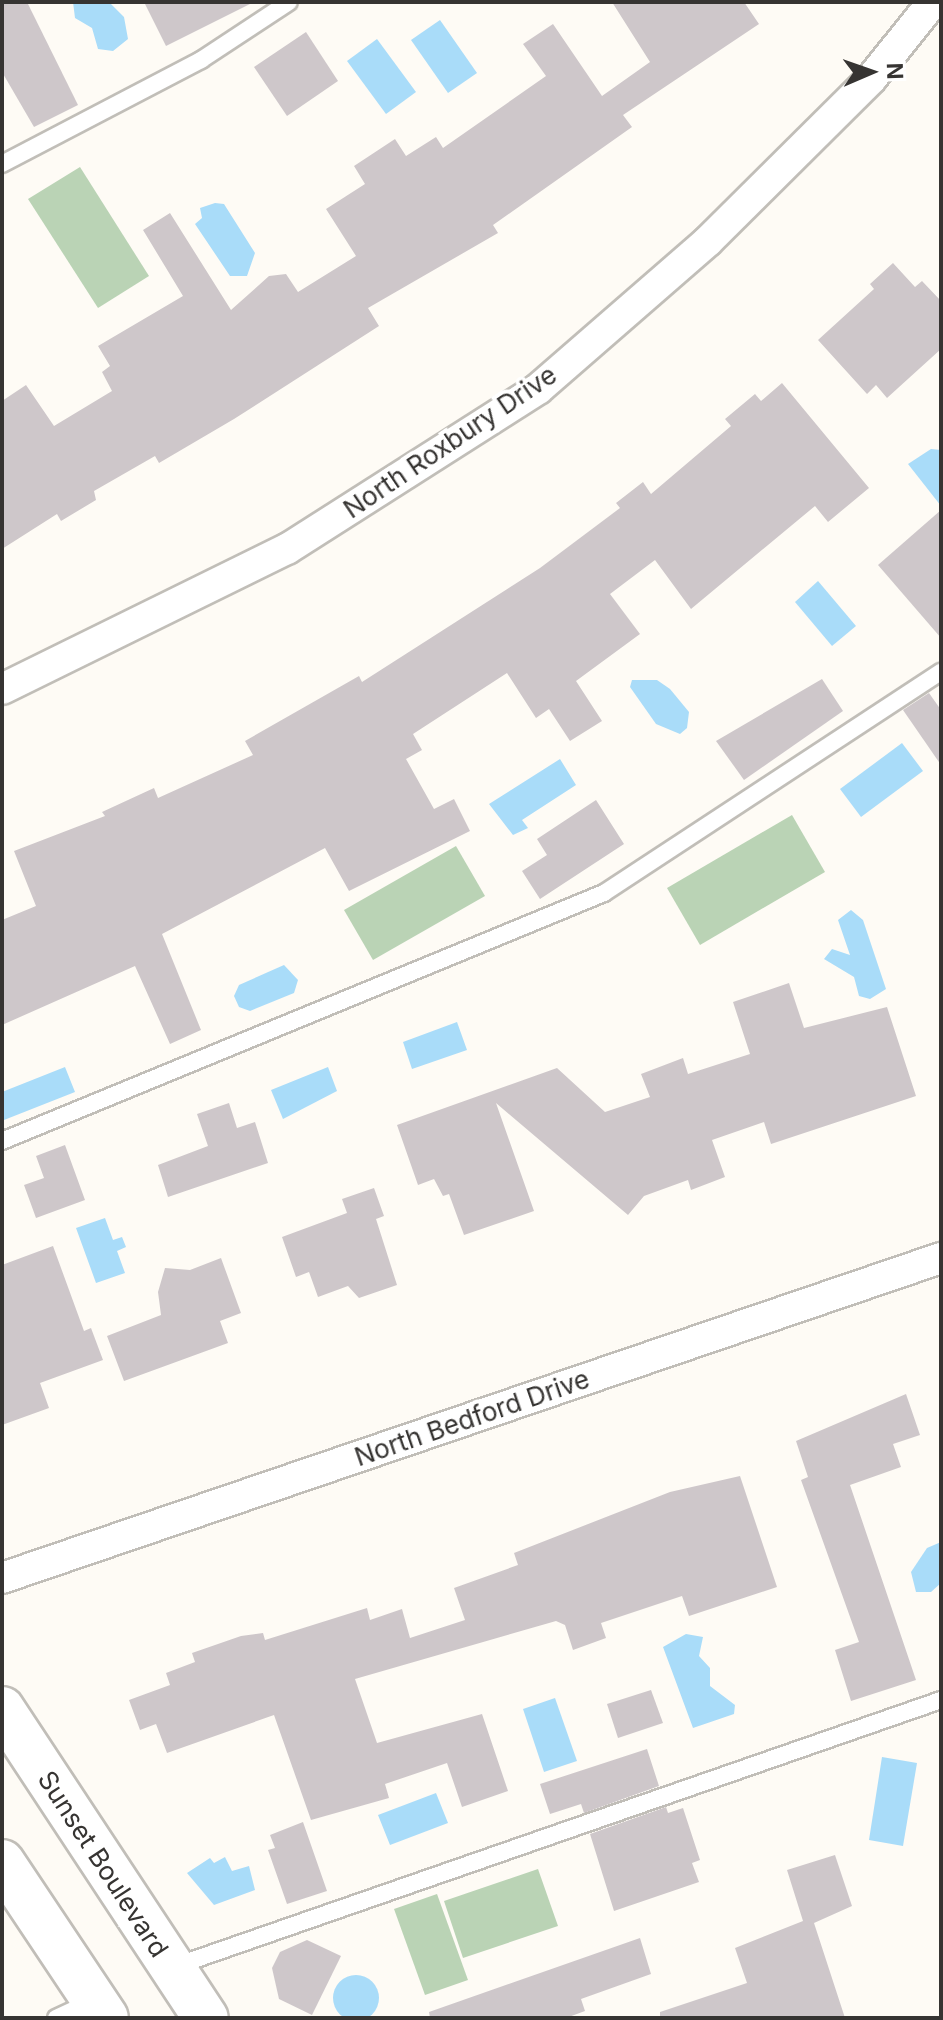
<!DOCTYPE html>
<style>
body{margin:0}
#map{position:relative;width:943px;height:2020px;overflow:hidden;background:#fefbf5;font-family:Inter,sans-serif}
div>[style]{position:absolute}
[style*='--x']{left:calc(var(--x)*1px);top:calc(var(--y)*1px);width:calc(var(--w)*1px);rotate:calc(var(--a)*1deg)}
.green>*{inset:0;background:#bad3b5}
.water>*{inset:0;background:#a9dcf9}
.round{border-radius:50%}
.building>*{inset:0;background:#cec7ca}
.roads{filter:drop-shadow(2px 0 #c1beb8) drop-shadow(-2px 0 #c1beb8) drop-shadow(0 2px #c1beb8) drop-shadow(0 -2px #c1beb8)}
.service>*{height:16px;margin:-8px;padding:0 8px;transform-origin:8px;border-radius:8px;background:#fff}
.minor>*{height:30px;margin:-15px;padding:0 15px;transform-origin:15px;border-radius:15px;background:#fff}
.secondary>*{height:44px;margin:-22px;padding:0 22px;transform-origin:22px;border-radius:22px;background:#fff}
span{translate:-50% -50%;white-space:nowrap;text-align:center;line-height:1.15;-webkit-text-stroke:8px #fff;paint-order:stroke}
.street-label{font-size:26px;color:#363432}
.frame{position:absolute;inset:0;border:4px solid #363432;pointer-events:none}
.north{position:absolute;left:831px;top:32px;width:80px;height:80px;-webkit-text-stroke:6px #fff;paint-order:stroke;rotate:88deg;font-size:22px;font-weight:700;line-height:32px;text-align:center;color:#363432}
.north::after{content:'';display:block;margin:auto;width:28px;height:36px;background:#363432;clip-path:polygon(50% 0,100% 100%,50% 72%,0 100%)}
</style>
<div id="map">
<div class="green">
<div style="clip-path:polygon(80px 167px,149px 276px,98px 308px,28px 199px)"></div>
<div style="clip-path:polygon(792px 815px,825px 872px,700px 945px,667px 888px)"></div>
<div style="clip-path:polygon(456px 846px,485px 896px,373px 960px,344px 910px)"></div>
<div style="clip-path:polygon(538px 1869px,558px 1926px,463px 1958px,444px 1901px)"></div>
<div style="clip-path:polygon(437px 1894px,468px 1980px,425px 1995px,394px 1909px)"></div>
</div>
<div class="water">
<div style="clip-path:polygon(73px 2px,109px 2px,124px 17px,128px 39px,113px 51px,98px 49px,92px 28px,75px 18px)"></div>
<div style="clip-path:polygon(440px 20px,477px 73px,448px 93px,411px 40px)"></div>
<div style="clip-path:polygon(377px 39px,416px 92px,386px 114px,347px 61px)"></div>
<div style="clip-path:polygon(215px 203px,224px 204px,255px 253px,247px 276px,230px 276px,195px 224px,202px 218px,200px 208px)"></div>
<div style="clip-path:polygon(931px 449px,941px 450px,941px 506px,908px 464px)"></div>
<div style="clip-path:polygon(818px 581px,856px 626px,832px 646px,795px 602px)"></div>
<div style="clip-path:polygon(632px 680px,657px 680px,670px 689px,689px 712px,687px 728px,680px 734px,656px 724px,630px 687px)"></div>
<div style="clip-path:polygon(902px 743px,923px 771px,861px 817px,840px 789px)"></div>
<div style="clip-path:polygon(560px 759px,576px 785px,522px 820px,528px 828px,513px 835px,489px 804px)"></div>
<div style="clip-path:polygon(851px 910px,863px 920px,886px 989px,870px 999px,859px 996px,854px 977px,824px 959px,832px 949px,850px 955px,838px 920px)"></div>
<div style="clip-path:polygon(284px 965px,298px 980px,294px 993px,250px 1011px,239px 1007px,234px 996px,239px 985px)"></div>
<div style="clip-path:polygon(457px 1022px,467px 1050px,412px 1069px,403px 1042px)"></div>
<div style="clip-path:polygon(65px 1067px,75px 1092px,4px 1120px,2px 1092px)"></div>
<div style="clip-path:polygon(328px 1067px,337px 1091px,283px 1119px,271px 1090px)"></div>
<div style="clip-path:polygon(105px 1218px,113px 1240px,122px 1237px,126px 1247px,117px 1251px,125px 1273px,96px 1283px,76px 1228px)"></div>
<div style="clip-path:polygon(941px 1542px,941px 1583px,931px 1592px,916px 1592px,911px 1572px,927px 1548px)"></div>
<div style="clip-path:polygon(686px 1634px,703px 1637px,699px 1656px,710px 1668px,710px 1686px,735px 1705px,734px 1714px,693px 1728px,663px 1647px)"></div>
<div style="clip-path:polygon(555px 1698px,577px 1761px,544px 1772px,523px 1709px)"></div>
<div style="clip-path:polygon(882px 1757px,917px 1763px,903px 1846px,869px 1840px)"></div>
<div style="clip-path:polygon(436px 1793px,448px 1823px,390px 1845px,378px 1815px)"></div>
<div style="clip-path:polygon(225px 1857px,232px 1871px,249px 1866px,255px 1890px,214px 1905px,187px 1873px,210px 1858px,214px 1863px)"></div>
<div class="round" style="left:333px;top:1975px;width:46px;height:46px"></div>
</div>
<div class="building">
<div style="clip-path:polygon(2px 2px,27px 2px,78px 105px,34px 127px,2px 72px)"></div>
<div style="clip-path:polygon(144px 2px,254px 2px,166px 46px)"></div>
<div style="clip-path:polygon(612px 2px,744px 2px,759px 24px,623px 115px,632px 127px,493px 225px,498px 233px,368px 308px,379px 326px,234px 419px,159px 463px,155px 456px,94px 491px,96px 500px,61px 521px,57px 514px,2px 549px,2px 401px,26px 385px,54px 426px,112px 391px,102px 372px,110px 366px,98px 346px,183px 296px,143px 230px,170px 213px,231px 310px,269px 276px,286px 274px,298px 292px,356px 256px,326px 209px,365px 184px,354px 166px,395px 139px,406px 156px,436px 137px,443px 148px,546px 76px,523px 44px,553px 24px,602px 96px,650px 62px)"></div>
<div style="clip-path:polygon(306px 32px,338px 81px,287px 116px,254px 67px)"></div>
<div style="clip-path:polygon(893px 263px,915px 287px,922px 281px,941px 301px,941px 349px,887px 398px,876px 385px,867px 394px,818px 340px,874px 289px,870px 284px)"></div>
<div style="clip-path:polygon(782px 383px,869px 488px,828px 522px,815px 506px,691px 609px,655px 560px,610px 594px,640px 634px,576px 681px,602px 721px,570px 741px,549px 709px,536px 718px,507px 673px,413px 734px,422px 750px,406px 759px,434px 809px,454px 799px,470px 831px,349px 891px,325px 848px,162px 934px,201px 1030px,170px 1044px,135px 966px,2px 1025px,2px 920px,36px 906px,14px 851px,105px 816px,102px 812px,154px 788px,158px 798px,253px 755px,245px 741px,359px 676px,362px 682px,540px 568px,620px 508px,616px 503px,643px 482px,651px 494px,731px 426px,725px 419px,755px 394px,761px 401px)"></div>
<div style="clip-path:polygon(941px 510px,941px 638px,878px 565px)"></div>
<div style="clip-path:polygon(822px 679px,843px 711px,744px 780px,716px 741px)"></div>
<div style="clip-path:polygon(929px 693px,941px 710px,941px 765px,903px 710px)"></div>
<div style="clip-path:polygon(596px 800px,624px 844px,540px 899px,522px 871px,547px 855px,537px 839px)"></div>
<div style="clip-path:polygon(789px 983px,804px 1028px,887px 1007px,916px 1096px,771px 1144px,764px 1122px,712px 1140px,725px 1177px,691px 1190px,688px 1180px,644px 1196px,628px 1215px,496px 1103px,534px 1211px,464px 1235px,449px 1194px,443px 1196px,434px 1179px,418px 1185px,397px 1125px,557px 1068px,605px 1112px,650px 1097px,641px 1074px,683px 1058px,688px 1074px,750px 1054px,733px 1002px)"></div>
<div style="clip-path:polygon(229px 1103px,237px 1128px,255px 1122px,268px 1163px,168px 1197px,158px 1165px,208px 1146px,197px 1114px)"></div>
<div style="clip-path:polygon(65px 1145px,85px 1200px,36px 1218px,24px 1185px,44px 1178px,36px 1156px)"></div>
<div style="clip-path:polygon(374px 1188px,384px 1216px,376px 1219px,397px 1285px,359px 1298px,348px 1286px,318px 1297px,309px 1272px,296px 1277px,282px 1237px,347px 1213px,342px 1199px)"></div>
<div style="clip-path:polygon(53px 1246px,84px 1331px,91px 1328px,103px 1360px,40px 1383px,49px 1408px,2px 1425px,2px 1265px)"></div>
<div style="clip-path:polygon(221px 1258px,241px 1313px,220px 1321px,228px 1343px,124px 1381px,107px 1336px,161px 1315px,158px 1292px,165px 1268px,190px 1270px)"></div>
<div style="clip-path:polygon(906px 1394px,920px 1435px,893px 1444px,901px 1467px,850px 1485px,916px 1680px,851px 1701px,835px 1650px,859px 1642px,801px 1480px,808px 1477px,796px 1441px)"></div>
<div style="clip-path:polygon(740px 1476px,777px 1587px,689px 1616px,682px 1596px,601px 1623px,606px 1638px,573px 1650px,565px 1625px,556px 1621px,355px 1679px,377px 1743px,482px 1714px,508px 1791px,462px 1807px,447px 1763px,385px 1784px,389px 1798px,311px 1820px,274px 1715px,167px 1753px,156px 1724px,140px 1730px,129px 1700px,170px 1685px,166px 1673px,195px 1662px,192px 1653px,241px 1636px,263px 1633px,265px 1640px,367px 1608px,370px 1620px,402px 1609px,410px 1638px,465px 1620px,454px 1588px,518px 1565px,514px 1553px,670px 1492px)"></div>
<div style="clip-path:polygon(651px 1690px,663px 1723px,618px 1738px,607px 1704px)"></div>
<div style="clip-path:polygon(647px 1749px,659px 1786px,584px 1813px,581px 1804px,550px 1814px,540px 1784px)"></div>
<div style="clip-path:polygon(666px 1807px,668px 1813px,683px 1808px,700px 1860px,692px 1863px,699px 1882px,614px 1911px,590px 1834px)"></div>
<div style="clip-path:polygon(303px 1822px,327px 1891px,287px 1904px,268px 1850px,275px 1848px,270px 1835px)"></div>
<div style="clip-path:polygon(835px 1855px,852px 1906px,814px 1923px,845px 2018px,660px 2018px,660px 2012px,747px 1983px,735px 1948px,803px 1921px,787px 1870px)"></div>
<div style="clip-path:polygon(640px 1938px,651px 1974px,581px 1999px,585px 2011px,566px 2018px,430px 2018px,429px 2012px)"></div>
<div style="clip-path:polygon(307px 1940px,341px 1956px,312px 2015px,279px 1999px,272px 1968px,280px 1952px)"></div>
</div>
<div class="roads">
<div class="service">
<div style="--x:2;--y:164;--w:225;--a:-27.6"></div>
<div style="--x:201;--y:60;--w:105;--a:-33.4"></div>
<div style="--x:2;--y:1141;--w:651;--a:-22.39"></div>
<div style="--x:604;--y:893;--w:403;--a:-33.3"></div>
<div style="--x:173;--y:1967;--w:813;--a:-19.17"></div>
<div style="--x:56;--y:2018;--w:38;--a:-25"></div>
</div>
<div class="minor">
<div style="--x:2;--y:689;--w:318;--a:-26.2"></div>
<div style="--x:287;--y:549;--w:298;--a:-32.5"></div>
<div style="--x:538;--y:389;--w:225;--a:-41"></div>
<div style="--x:708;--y:241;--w:230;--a:-44.8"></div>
<div style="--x:871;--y:79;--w:99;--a:-51.2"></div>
<div style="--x:2;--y:1578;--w:992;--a:-18.82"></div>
</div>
<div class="secondary">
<div style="--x:2;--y:1709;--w:370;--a:56.6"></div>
<div style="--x:2;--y:1862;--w:187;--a:56.3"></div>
</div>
</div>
<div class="street-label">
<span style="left:450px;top:442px;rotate:-34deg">North Roxbury Drive</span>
<span style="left:472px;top:1418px;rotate:-19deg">North Bedford Drive</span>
<span style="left:103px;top:1864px;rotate:57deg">Sunset Boulevard</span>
</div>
<div class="frame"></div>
<div class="north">N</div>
</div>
